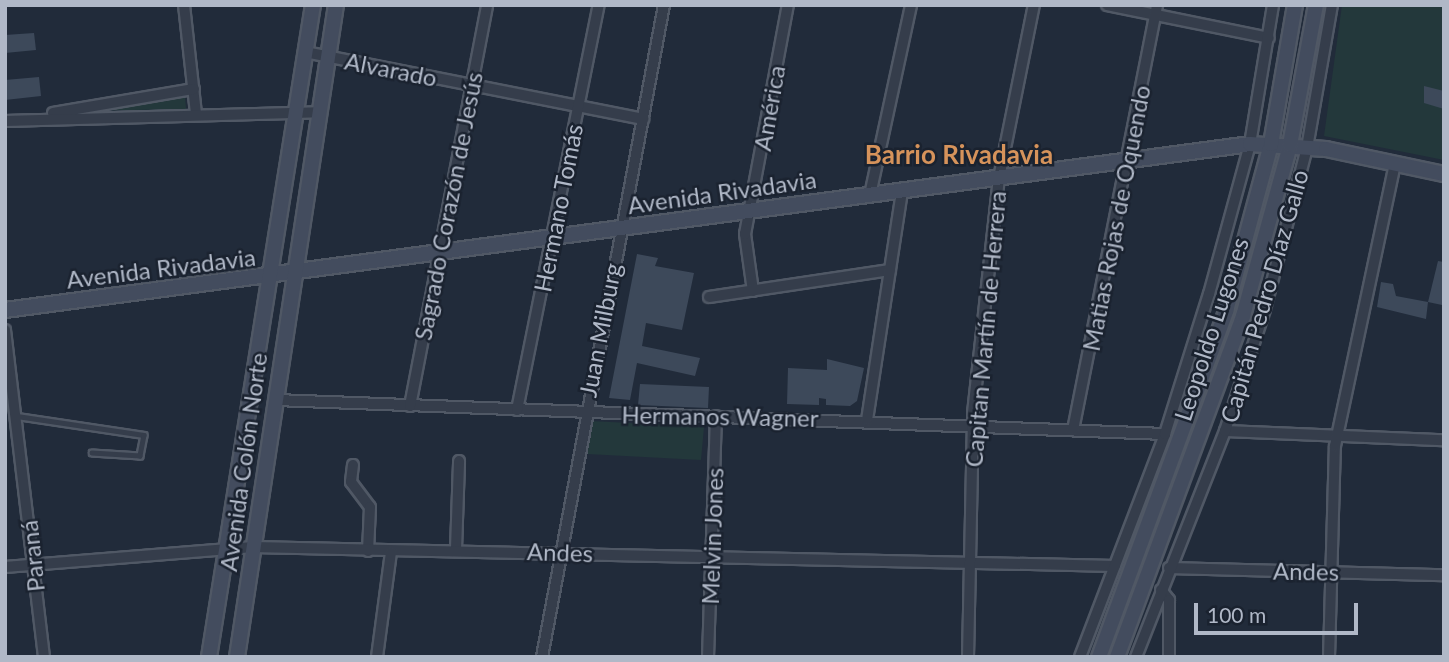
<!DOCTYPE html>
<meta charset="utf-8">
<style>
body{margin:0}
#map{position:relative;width:1449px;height:662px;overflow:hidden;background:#212b3a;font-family:Lato,sans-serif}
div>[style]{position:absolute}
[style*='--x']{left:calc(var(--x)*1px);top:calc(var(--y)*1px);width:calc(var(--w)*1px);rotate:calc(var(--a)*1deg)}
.green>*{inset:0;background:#23383b}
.building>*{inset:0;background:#3d495a}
.roads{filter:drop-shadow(2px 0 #505865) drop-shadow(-2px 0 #505865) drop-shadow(0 2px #505865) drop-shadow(0 -2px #505865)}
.service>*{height:4.5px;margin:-2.25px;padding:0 2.25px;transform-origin:2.25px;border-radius:2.25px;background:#353d4b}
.minor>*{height:10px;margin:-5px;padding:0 5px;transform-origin:5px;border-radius:5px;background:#353d4b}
.secondary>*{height:14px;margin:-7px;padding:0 7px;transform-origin:7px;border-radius:7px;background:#434c5e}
span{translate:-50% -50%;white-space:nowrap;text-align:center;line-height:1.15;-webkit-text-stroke:5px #1a222f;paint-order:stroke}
.street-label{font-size:24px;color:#b0b8c7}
.neighbourhood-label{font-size:26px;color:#d6935b;font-weight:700}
.frame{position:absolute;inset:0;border:7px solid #b0b8c7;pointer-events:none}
.scale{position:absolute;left:1194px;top:603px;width:164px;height:32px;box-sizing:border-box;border:4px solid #b0b8c7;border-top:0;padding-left:9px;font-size:21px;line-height:24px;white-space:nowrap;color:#b0b8c7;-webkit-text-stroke:5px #1a222f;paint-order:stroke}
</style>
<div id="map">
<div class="green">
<div style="clip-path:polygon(1342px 5px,1444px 5px,1444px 160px,1324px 136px)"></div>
<div style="clip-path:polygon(185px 96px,186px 109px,84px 111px)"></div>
<div style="clip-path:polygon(591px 421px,704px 427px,701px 460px,587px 454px)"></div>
</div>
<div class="building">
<div style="clip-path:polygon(34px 33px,36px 50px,5px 53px,5px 35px)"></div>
<div style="clip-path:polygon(39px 77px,41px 96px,5px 100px,5px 80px)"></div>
<div style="clip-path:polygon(1424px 86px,1444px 91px,1444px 109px,1424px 103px)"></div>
<div style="clip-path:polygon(637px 254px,658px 258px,655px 266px,694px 273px,682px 330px,646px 323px,642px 346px,700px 358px,695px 376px,637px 363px,630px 400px,609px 398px)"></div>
<div style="clip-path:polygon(1438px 261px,1444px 262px,1442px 305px,1428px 302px)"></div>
<div style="clip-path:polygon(1381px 282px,1393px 284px,1396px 296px,1428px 302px,1426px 319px,1377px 307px)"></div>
<div style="clip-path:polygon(827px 359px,864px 368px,857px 401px,850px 406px,826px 405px,826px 399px,819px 398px,819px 405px,787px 404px,788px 368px,827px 370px)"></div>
<div style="clip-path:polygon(640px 384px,709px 387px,708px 408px,638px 405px)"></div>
</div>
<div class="roads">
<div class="service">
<div style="--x:17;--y:416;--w:128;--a:8.5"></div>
<div style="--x:144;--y:435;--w:21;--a:101"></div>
<div style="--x:140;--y:456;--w:48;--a:-176.4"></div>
</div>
<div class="minor">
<div style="--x:184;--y:5;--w:109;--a:83.7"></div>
<div style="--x:1107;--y:5;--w:165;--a:11.5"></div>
<div style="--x:305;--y:52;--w:345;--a:11.2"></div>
<div style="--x:53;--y:113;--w:143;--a:-9.7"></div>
<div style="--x:5;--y:121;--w:314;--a:-1.6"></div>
<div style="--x:870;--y:195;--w:194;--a:-77.8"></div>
<div style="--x:753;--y:291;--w:58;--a:-98"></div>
<div style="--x:745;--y:234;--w:233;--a:-79.4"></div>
<div style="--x:709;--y:297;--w:183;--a:-8.5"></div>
<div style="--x:5;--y:330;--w:329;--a:83.2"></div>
<div style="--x:276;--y:400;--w:890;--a:2.19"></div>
<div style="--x:410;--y:406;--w:408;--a:-79.1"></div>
<div style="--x:517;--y:410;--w:413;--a:-78.6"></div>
<div style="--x:867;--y:420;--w:232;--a:-81.3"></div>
<div style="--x:1073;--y:430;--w:433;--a:-78.8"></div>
<div style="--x:1225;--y:431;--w:219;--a:2.4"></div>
<div style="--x:353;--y:465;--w:17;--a:97"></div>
<div style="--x:351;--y:482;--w:31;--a:53"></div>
<div style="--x:370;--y:507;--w:44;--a:92.6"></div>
<div style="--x:456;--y:549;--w:88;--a:-88"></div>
<div style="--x:5;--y:567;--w:249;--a:-4.6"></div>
<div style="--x:253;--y:547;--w:862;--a:1.26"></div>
<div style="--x:1169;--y:568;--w:275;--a:1.5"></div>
<div style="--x:1161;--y:590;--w:13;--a:51"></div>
<div style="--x:1169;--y:600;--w:57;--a:90"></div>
<div style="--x:377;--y:657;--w:106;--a:-82.4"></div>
<div style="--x:542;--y:657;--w:663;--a:-79.4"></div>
<div style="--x:708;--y:657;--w:241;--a:-88.1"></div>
<div style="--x:968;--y:657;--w:244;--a:-88.8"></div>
<div style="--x:973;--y:413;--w:236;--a:-83.7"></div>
<div style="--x:999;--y:178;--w:177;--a:-78.6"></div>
<div style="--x:1080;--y:657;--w:239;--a:-69.1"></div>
<div style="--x:1165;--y:434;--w:147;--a:-72.6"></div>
<div style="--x:1209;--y:294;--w:156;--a:-74.7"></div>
<div style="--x:1250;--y:144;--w:141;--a:-80.6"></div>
<div style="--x:1136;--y:657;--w:243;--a:-68.5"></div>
<div style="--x:1225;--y:431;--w:128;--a:-71.8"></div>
<div style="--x:1265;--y:309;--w:166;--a:-75.4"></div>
<div style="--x:1307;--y:148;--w:145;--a:-80.1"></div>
<div style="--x:1329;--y:657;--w:211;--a:-88.4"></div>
<div style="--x:1335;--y:446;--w:288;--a:-78"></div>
</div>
<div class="secondary">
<div style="--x:5;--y:310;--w:1256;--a:-7.59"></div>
<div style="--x:1250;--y:144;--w:76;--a:3.8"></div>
<div style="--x:1326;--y:149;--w:121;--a:12"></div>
<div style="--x:209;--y:657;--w:660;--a:-80.94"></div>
<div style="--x:237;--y:657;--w:659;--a:-81.37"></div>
<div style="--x:1099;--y:657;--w:369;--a:-69.8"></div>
<div style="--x:1226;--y:311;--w:173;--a:-74.9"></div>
<div style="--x:1271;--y:144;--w:141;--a:-80.2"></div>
<div style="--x:1117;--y:657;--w:364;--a:-69.7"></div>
<div style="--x:1243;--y:316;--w:177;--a:-74.6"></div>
<div style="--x:1290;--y:145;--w:142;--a:-79.5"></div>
</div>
</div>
<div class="street-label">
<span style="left:391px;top:69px;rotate:11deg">Alvarado</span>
<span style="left:769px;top:108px;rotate:-80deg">América</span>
<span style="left:722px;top:192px;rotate:-8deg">Avenida Rivadavia</span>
<span style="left:448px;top:206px;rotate:-79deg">Sagrado Corazón de Jesús</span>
<span style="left:558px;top:208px;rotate:-79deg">Hermano Tomás</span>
<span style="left:1116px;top:218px;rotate:-79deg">Matias Rojas de Oquendo</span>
<span style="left:161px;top:268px;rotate:-7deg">Avenida Rivadavia</span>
<span style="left:1264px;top:296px;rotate:-74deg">Capitán Pedro Díaz Gallo</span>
<span style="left:985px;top:329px;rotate:-85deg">Capitan Martín de Herrera</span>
<span style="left:1211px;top:329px;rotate:-72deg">Leopoldo Lugones</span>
<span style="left:600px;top:330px;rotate:-79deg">Juan Milburg</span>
<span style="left:720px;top:416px;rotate:1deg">Hermanos Wagner</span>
<span style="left:243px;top:462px;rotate:-82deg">Avenida Colón Norte</span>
<span style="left:712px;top:536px;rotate:-88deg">Melvin Jones</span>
<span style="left:560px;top:552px;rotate:2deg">Andes</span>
<span style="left:32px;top:556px;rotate:-96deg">Paraná</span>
<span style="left:1306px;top:571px;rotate:1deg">Andes</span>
</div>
<div class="neighbourhood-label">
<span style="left:959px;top:155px">Barrio Rivadavia</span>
</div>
<div class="frame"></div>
<div class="scale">100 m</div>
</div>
